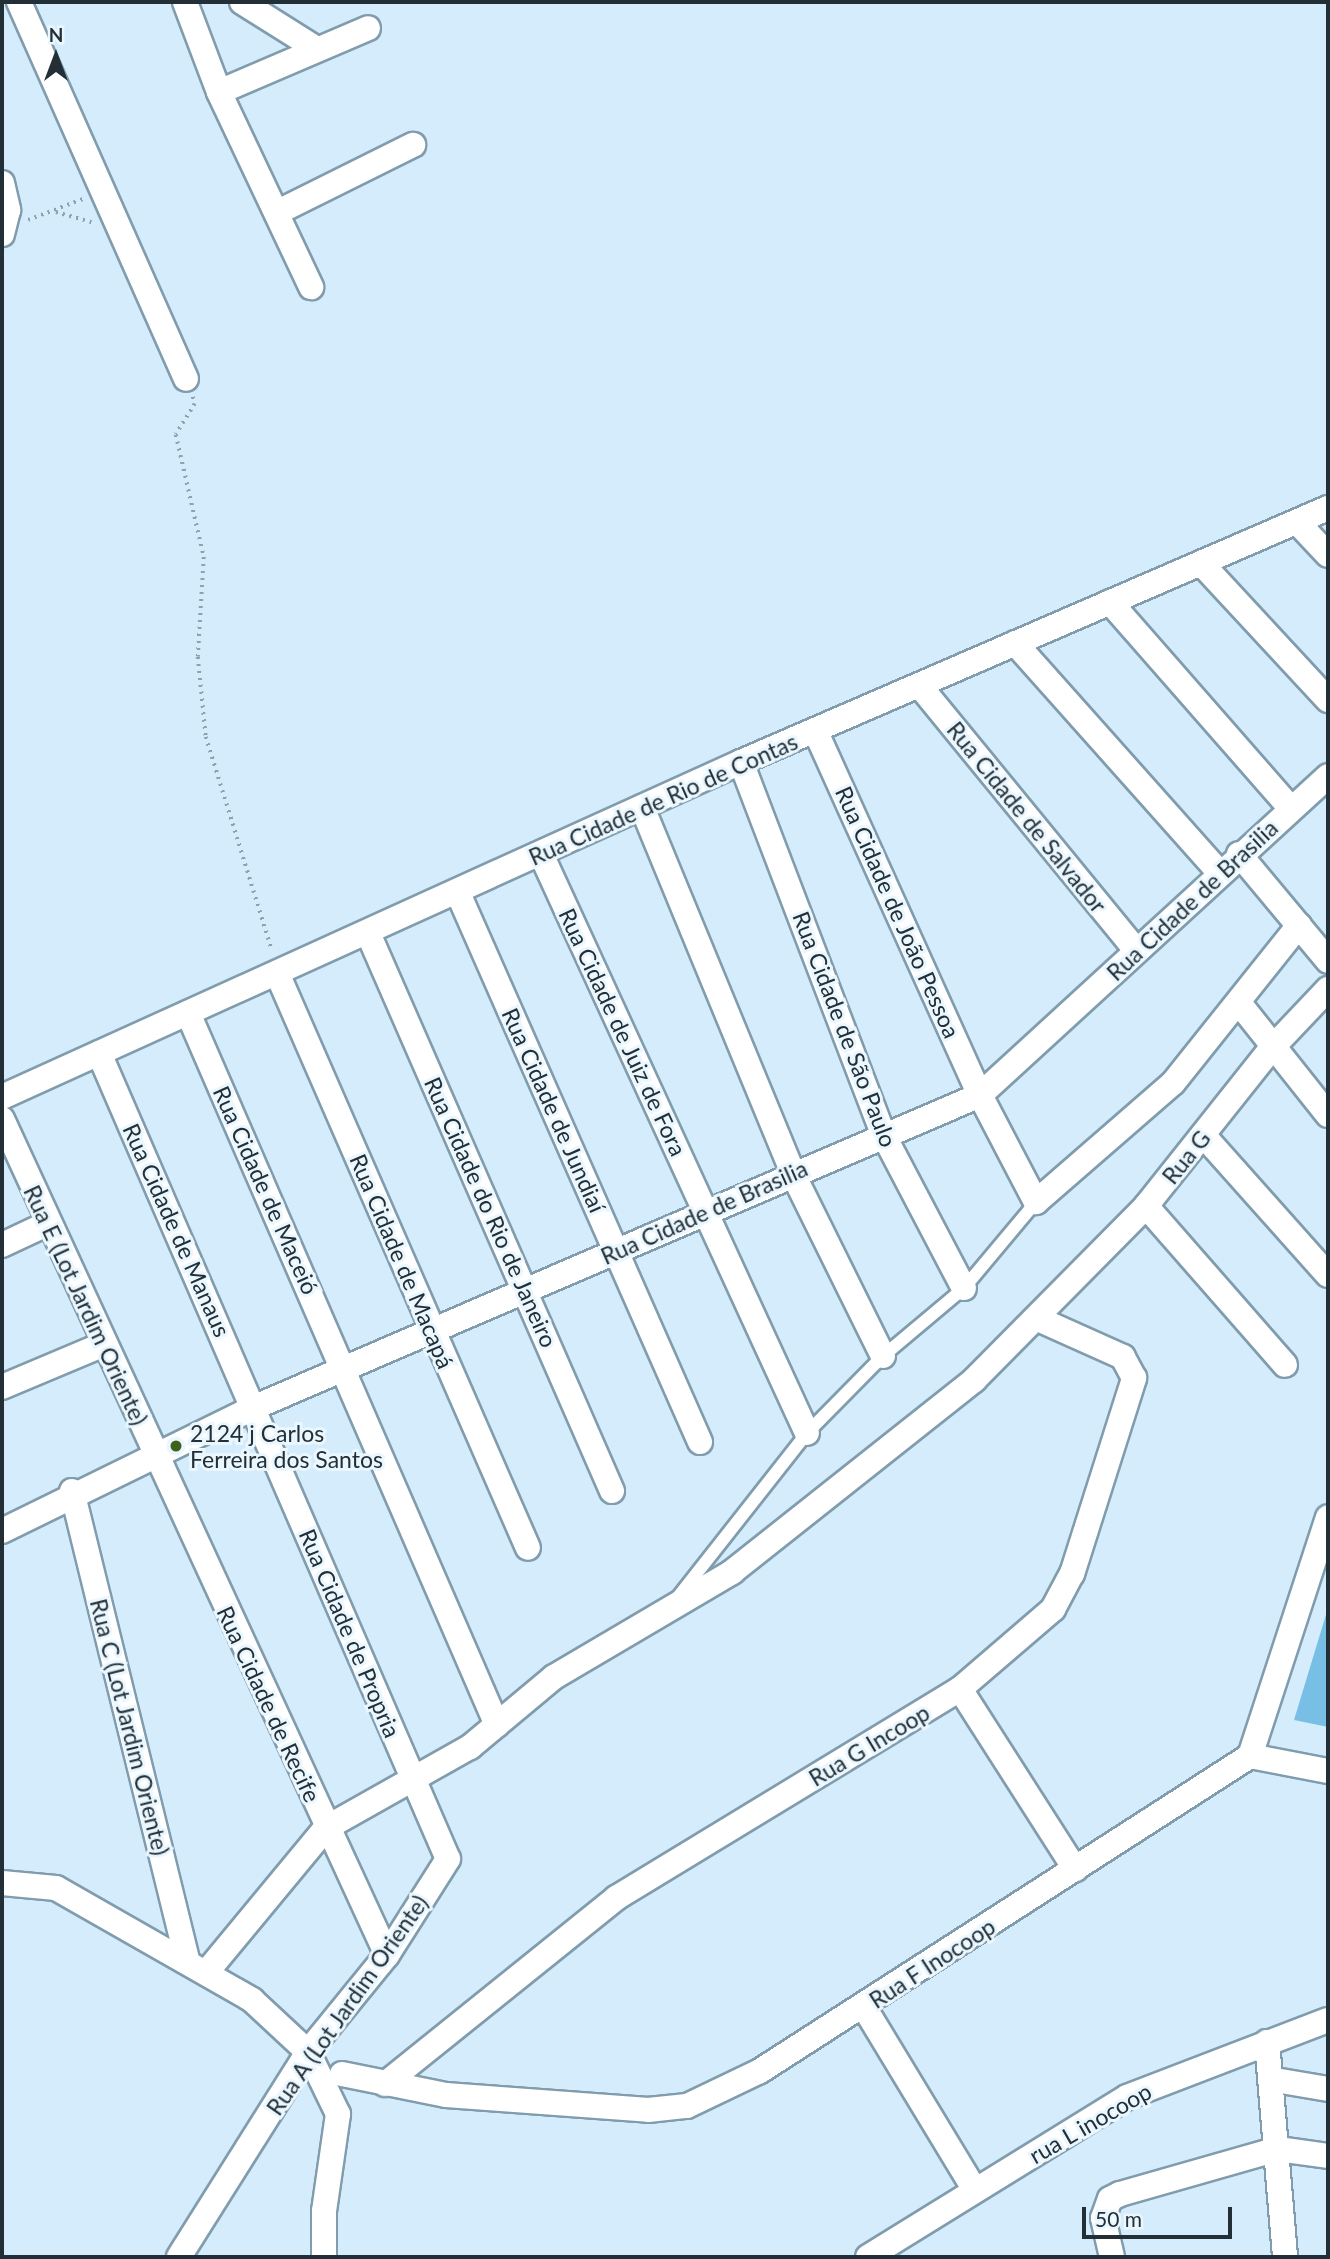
<!DOCTYPE html>
<meta charset="utf-8">
<style>
body{margin:0}
#map{position:relative;width:1330px;height:2259px;overflow:hidden;background:#d4ecfb;font-family:Lato,sans-serif}
div>[style]{position:absolute}
[style*='--x']{left:calc(var(--x)*1px);top:calc(var(--y)*1px);width:calc(var(--w)*1px);rotate:calc(var(--a)*1deg)}
.green>*{inset:0;background:#78bfe6}
.path>*{height:3.5px;margin-top:-1.75px;transform-origin:0;background:repeating-linear-gradient(90deg,#8ea2ad 0 2px,transparent 0 7px)}
.roads{filter:drop-shadow(2px 0 #809cad) drop-shadow(-2px 0 #809cad) drop-shadow(0 2px #809cad) drop-shadow(0 -2px #809cad)}
.service>*{height:12px;margin:-6px;padding:0 6px;transform-origin:6px;border-radius:6px;background:#fff}
.minor>*{height:24px;margin:-12px;padding:0 12px;transform-origin:12px;border-radius:12px;background:#fff}
.dots>*{width:19px;height:19px;translate:-50% -50%;box-sizing:border-box;border:4px solid #ebf7ff;border-radius:50%}
span{translate:-50% -50%;white-space:nowrap;text-align:center;line-height:1.15;-webkit-text-stroke:6px #ebf7ff;paint-order:stroke}
.street-label{font-size:23px;color:#232f36}
.poi-label{font-size:23px;color:#232f36}
.left{translate:0 -50%;text-align:left}
.frame{position:absolute;inset:0;border:4px solid #232f36;pointer-events:none}
.north{position:absolute;left:21px;top:21px;width:70px;height:70px;-webkit-text-stroke:5px #ebf7ff;paint-order:stroke;rotate:0deg;font-size:19px;font-weight:700;line-height:28px;text-align:center;color:#232f36}
.north::after{content:'';display:block;margin:auto;width:24px;height:32px;background:#232f36;clip-path:polygon(50% 0,100% 100%,50% 72%,0 100%)}
.scale{position:absolute;left:1082px;top:2207px;width:150px;height:32px;box-sizing:border-box;border:4px solid #232f36;border-top:0;padding-left:9px;font-size:21px;line-height:24px;white-space:nowrap;color:#232f36;-webkit-text-stroke:5px #ebf7ff;paint-order:stroke}
</style>
<div id="map">
<div class="green">
<div style="clip-path:polygon(1328px 1608px,1328px 1727px,1294px 1720px)"></div>
</div>
<div class="path">
<div style="--x:56;--y:212;--w:37;--a:16"></div>
<div style="--x:28;--y:220;--w:59;--a:-20.9"></div>
<div style="--x:193;--y:397;--w:7;--a:74"></div>
<div style="--x:195;--y:404;--w:36;--a:122"></div>
<div style="--x:176;--y:435;--w:125;--a:77.1"></div>
<div style="--x:204;--y:557;--w:100;--a:93.4"></div>
<div style="--x:198;--y:657;--w:80;--a:84.3"></div>
<div style="--x:206;--y:737;--w:223;--a:72.8"></div>
</div>
<div class="roads">
<div class="service">
<div style="--x:678;--y:1597;--w:209;--a:-51.8"></div>
<div style="--x:807;--y:1433;--w:108;--a:-45.4"></div>
<div style="--x:883;--y:1356;--w:106;--a:-40"></div>
<div style="--x:964;--y:1288;--w:112;--a:-50.1"></div>
</div>
<div class="minor">
<div style="--x:19;--y:2;--w:412;--a:66.1"></div>
<div style="--x:185;--y:2;--w:96;--a:69.3"></div>
<div style="--x:219;--y:92;--w:216;--a:64.7"></div>
<div style="--x:242;--y:2;--w:89;--a:32.1"></div>
<div style="--x:219;--y:92;--w:162;--a:-23.2"></div>
<div style="--x:2;--y:183;--w:28;--a:77"></div>
<div style="--x:8;--y:210;--w:25;--a:104"></div>
<div style="--x:278;--y:212;--w:151;--a:-26.4"></div>
<div style="--x:1297;--y:522;--w:45;--a:46.8"></div>
<div style="--x:1201;--y:563;--w:187;--a:47.2"></div>
<div style="--x:1110;--y:602;--w:275;--a:48.8"></div>
<div style="--x:1015;--y:643;--w:307;--a:48.3"></div>
<div style="--x:919;--y:685;--w:343;--a:50.7"></div>
<div style="--x:815;--y:730;--w:401;--a:65.7"></div>
<div style="--x:980;--y:1095;--w:121;--a:62.4"></div>
<div style="--x:1036;--y:1202;--w:181;--a:-41"></div>
<div style="--x:1173;--y:1083;--w:202;--a:-51.4"></div>
<div style="--x:741;--y:762;--w:398;--a:69.1"></div>
<div style="--x:883;--y:1134;--w:174;--a:62.3"></div>
<div style="--x:642;--y:807;--w:397;--a:67.6"></div>
<div style="--x:793;--y:1174;--w:203;--a:63.7"></div>
<div style="--x:541;--y:854;--w:637;--a:65.33"></div>
<div style="--x:1239;--y:854;--w:139;--a:50.2"></div>
<div style="--x:458;--y:893;--w:600;--a:66.21"></div>
<div style="--x:368;--y:933;--w:609;--a:66.38"></div>
<div style="--x:277;--y:973;--w:627;--a:66.42"></div>
<div style="--x:1239;--y:1003;--w:143;--a:51.5"></div>
<div style="--x:188;--y:1013;--w:776;--a:66.54"></div>
<div style="--x:99;--y:1053;--w:878;--a:66.59"></div>
<div style="--x:448;--y:1859;--w:114;--a:122.4"></div>
<div style="--x:387;--y:1955;--w:125;--a:129.2"></div>
<div style="--x:308;--y:2052;--w:242;--a:122.2"></div>
<div style="--x:2;--y:1097;--w:811;--a:-24.39"></div>
<div style="--x:741;--y:762;--w:640;--a:-23.4"></div>
<div style="--x:2;--y:1119;--w:920;--a:65.27"></div>
<div style="--x:1204;--y:1136;--w:186;--a:48.3"></div>
<div style="--x:1146;--y:1206;--w:211;--a:48.8"></div>
<div style="--x:2;--y:1245;--w:52;--a:-25.1"></div>
<div style="--x:2;--y:1387;--w:108;--a:-22.8"></div>
<div style="--x:72;--y:1491;--w:485;--a:76.2"></div>
<div style="--x:2;--y:1531;--w:282;--a:-26.1"></div>
<div style="--x:255;--y:1407;--w:789;--a:-23.28"></div>
<div style="--x:980;--y:1095;--w:472;--a:-42.5"></div>
<div style="--x:960;--y:1689;--w:214;--a:57.4"></div>
<div style="--x:1250;--y:1756;--w:79;--a:10.9"></div>
<div style="--x:2;--y:1883;--w:54;--a:5.3"></div>
<div style="--x:56;--y:1888;--w:226;--a:29.7"></div>
<div style="--x:252;--y:2000;--w:76;--a:42.9"></div>
<div style="--x:308;--y:2052;--w:69;--a:64.2"></div>
<div style="--x:338;--y:2114;--w:98;--a:98.2"></div>
<div style="--x:324;--y:2211;--w:46;--a:90"></div>
<div style="--x:210;--y:1968;--w:182;--a:-50.4"></div>
<div style="--x:326;--y:1828;--w:165;--a:-29.4"></div>
<div style="--x:470;--y:1747;--w:109;--a:-39.8"></div>
<div style="--x:554;--y:1677;--w:207;--a:-30.5"></div>
<div style="--x:732;--y:1572;--w:309;--a:-38.4"></div>
<div style="--x:974;--y:1380;--w:245;--a:-45.3"></div>
<div style="--x:1146;--y:1206;--w:201;--a:-51.5"></div>
<div style="--x:1271;--y:1049;--w:83;--a:-46.5"></div>
<div style="--x:864;--y:2007;--w:214;--a:58.8"></div>
<div style="--x:1267;--y:2042;--w:216;--a:85.2"></div>
<div style="--x:342;--y:2074;--w:106;--a:11.4"></div>
<div style="--x:446;--y:2095;--w:203;--a:4.2"></div>
<div style="--x:648;--y:2110;--w:39;--a:-6"></div>
<div style="--x:687;--y:2106;--w:81;--a:-25.6"></div>
<div style="--x:760;--y:2071;--w:583;--a:-32.74"></div>
<div style="--x:1250;--y:1756;--w:251;--a:-71.9"></div>
<div style="--x:1275;--y:2080;--w:54;--a:9.6"></div>
<div style="--x:385;--y:2084;--w:297;--a:-38.8"></div>
<div style="--x:616;--y:1898;--w:403;--a:-31.3"></div>
<div style="--x:960;--y:1689;--w:123;--a:-40.7"></div>
<div style="--x:1053;--y:1609;--w:40;--a:-62"></div>
<div style="--x:1072;--y:1574;--w:206;--a:-72.4"></div>
<div style="--x:1134;--y:1378;--w:24;--a:-118"></div>
<div style="--x:1123;--y:1357;--w:93;--a:-155.9"></div>
<div style="--x:868;--y:2257;--w:304;--a:-31.7"></div>
<div style="--x:1127;--y:2097;--w:215;--a:-21"></div>
<div style="--x:1112;--y:2257;--w:40;--a:-103"></div>
<div style="--x:1103;--y:2218;--w:20;--a:-70"></div>
<div style="--x:1110;--y:2199;--w:11;--a:-27"></div>
<div style="--x:1120;--y:2194;--w:164;--a:-15.9"></div>
<div style="--x:1278;--y:2149;--w:50;--a:8"></div>
</div>
</div>
<div class="dots">
<div style="left:176px;top:1446px;background:#3f631b"></div>
</div>
<div class="street-label">
<span style="left:663px;top:799px;rotate:-24deg">Rua Cidade de Rio de Contas</span>
<span style="left:1027px;top:817px;rotate:51deg">Rua Cidade de Salvador</span>
<span style="left:1192px;top:900px;rotate:-43deg">Rua Cidade de Brasilia</span>
<span style="left:898px;top:912px;rotate:66deg">Rua Cidade de João Pessoa</span>
<span style="left:845px;top:1029px;rotate:69deg">Rua Cidade de São Paulo</span>
<span style="left:623px;top:1032px;rotate:65deg">Rua Cidade de Juiz de Fora</span>
<span style="left:554px;top:1110px;rotate:66deg">Rua Cidade de Jundiaí</span>
<span style="left:1186px;top:1157px;rotate:-51deg">Rua G</span>
<span style="left:266px;top:1190px;rotate:66deg">Rua Cidade de Maceió</span>
<span style="left:491px;top:1212px;rotate:66deg">Rua Cidade do Rio de Janeiro</span>
<span style="left:704px;top:1212px;rotate:-24deg">Rua Cidade de Brasilia</span>
<span style="left:177px;top:1230px;rotate:66deg">Rua Cidade de Manaus</span>
<span style="left:402px;top:1261px;rotate:67deg">Rua Cidade de Macapá</span>
<span style="left:86px;top:1305px;rotate:65deg">Rua E (Lot Jardim Oriente)</span>
<span style="left:350px;top:1633px;rotate:67deg">Rua Cidade de Propria</span>
<span style="left:269px;top:1704px;rotate:65deg">Rua Cidade de Recife</span>
<span style="left:130px;top:1727px;rotate:76deg">Rua C (Lot Jardim Oriente)</span>
<span style="left:869px;top:1745px;rotate:-31deg">Rua G Incoop</span>
<span style="left:932px;top:1963px;rotate:-33deg">Rua F Inocoop</span>
<span style="left:347px;top:2005px;rotate:-55deg">Rua A (Lot Jardim Oriente)</span>
<span style="left:1090px;top:2123px;rotate:-30deg">rua L inocoop</span>
</div>
<div class="poi-label">
<span class="left" style="left:190px;top:1446px">2124 j Carlos<br>Ferreira dos Santos</span>
</div>
<div class="frame"></div>
<div class="north">N</div>
<div class="scale">50 m</div>
</div>
